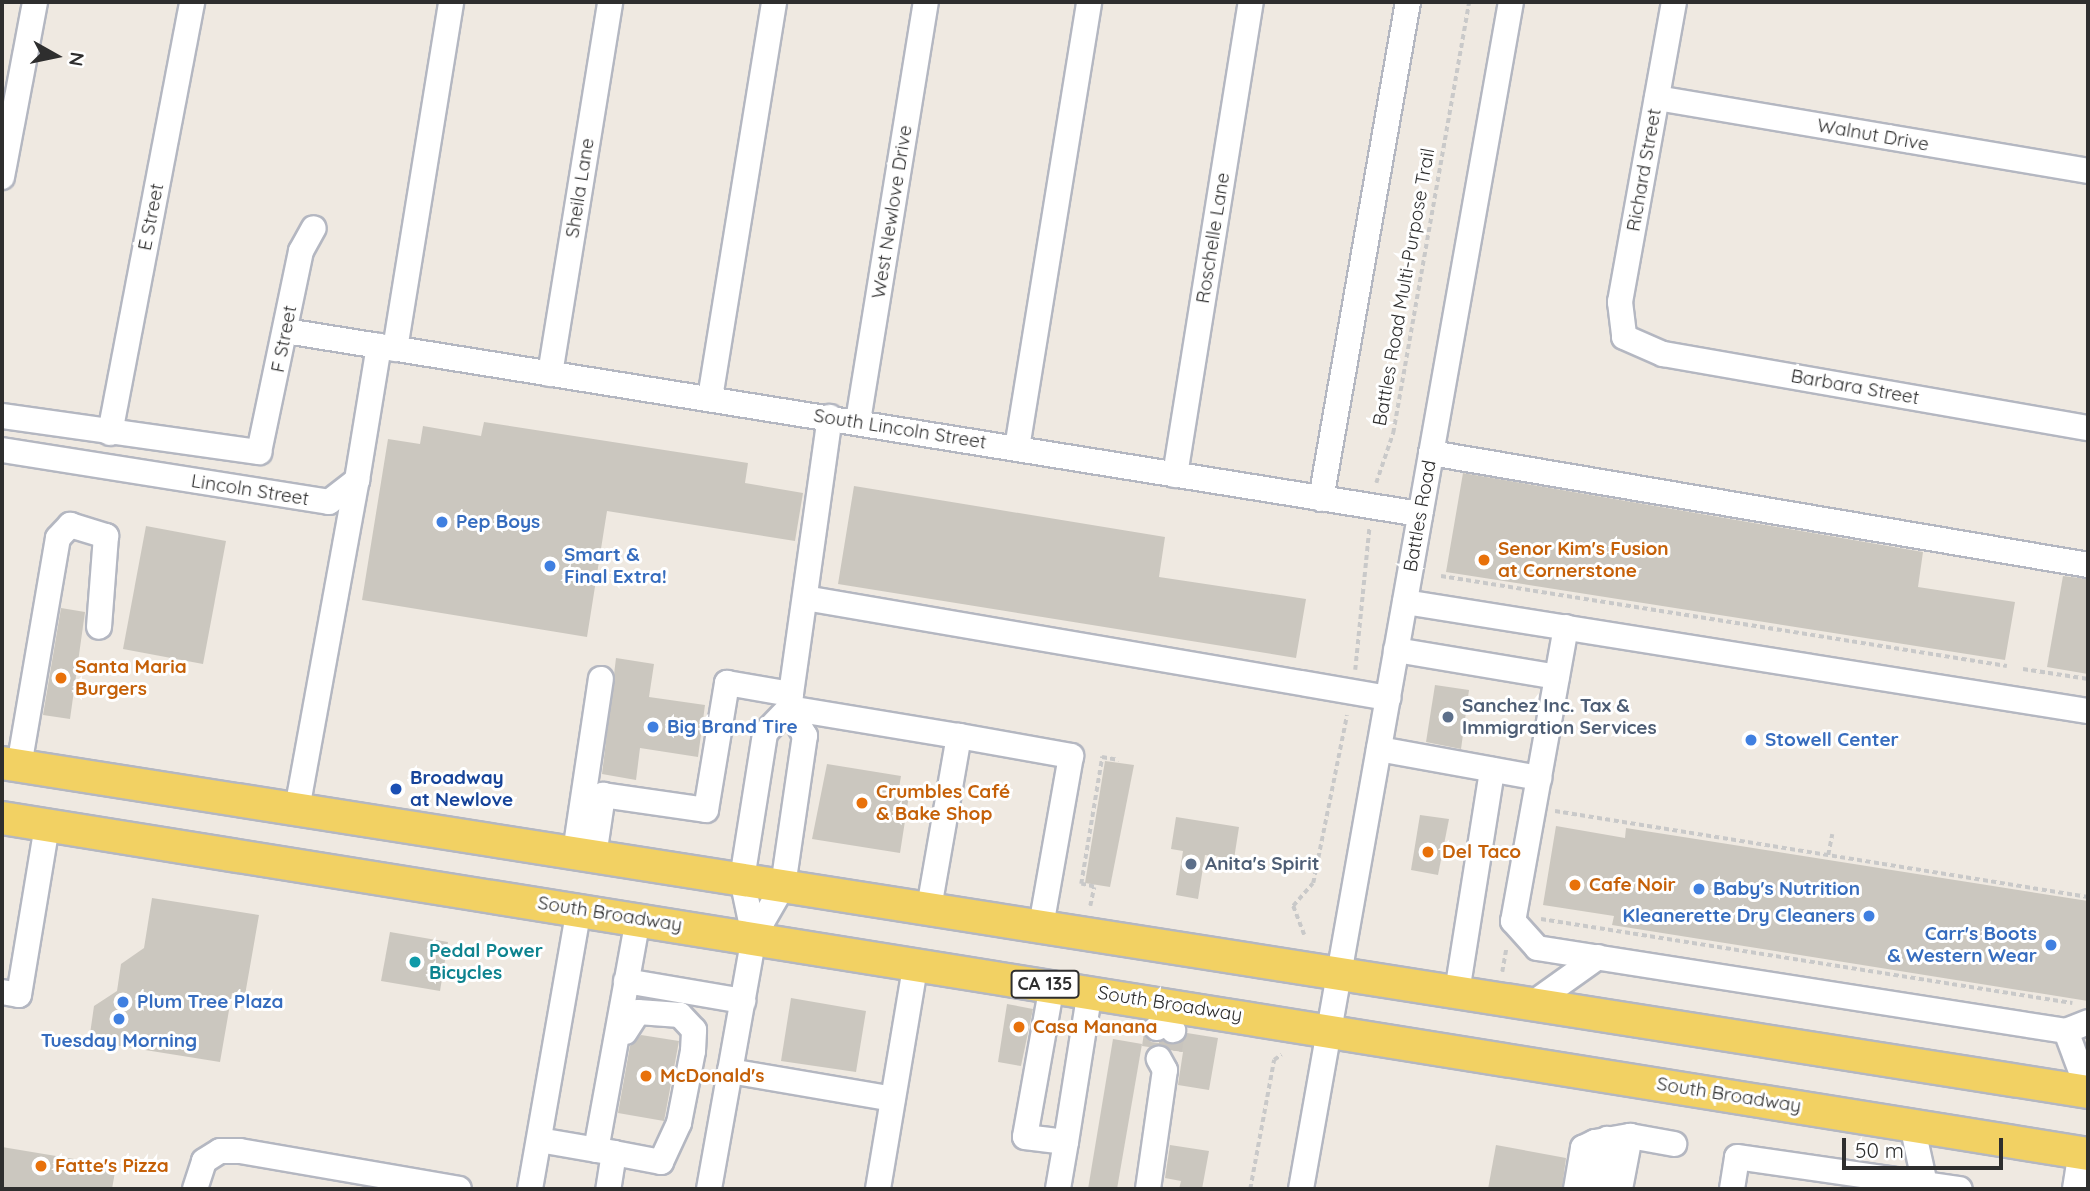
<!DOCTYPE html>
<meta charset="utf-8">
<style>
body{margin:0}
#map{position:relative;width:2090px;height:1191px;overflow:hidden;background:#efe9e1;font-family:Quicksand,sans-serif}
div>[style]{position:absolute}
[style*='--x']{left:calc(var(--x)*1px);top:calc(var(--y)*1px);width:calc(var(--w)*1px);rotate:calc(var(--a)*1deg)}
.building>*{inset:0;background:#cbc7bf}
.minor-tunnel>*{height:24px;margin-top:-12px;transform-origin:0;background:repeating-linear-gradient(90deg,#c8c4bd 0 24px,transparent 0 36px)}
.path>*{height:3.5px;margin-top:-1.75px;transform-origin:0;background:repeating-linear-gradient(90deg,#c9c9c9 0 5px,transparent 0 8.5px)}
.roads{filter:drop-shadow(2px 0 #b4b7c1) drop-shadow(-2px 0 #b4b7c1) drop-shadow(0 2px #b4b7c1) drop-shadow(0 -2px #b4b7c1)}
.minor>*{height:24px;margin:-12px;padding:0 12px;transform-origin:12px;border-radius:12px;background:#fff}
.major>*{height:32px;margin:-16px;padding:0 16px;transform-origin:16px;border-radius:16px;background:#f2d163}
.dots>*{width:19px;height:19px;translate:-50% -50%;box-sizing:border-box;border:4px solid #fff;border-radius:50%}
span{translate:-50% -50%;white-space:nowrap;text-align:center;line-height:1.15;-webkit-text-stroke:6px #fff;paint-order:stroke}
.shield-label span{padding:2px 5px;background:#fff;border:2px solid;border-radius:5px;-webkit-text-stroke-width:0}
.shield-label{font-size:18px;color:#2e2e2e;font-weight:700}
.street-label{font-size:19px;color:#2e2e2e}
.shop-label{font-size:19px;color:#366cbe;font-weight:700}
.left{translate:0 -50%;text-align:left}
.right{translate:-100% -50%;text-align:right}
.food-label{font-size:19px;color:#c56008;font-weight:700}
.service-label{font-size:19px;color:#4e5e75;font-weight:700}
.transit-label{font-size:19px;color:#164399;font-weight:700}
.culture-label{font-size:19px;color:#0d838f;font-weight:700}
.frame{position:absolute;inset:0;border:4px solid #2e2e2e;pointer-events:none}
.north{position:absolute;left:21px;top:21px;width:70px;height:70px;-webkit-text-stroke:5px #fff;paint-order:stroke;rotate:99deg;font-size:19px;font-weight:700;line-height:28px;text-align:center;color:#2e2e2e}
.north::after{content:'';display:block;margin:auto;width:24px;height:32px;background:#2e2e2e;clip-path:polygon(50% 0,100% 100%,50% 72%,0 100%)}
.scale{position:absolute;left:1842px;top:1138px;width:161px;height:32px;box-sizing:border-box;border:4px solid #2e2e2e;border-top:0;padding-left:9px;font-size:21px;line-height:24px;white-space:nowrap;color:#2e2e2e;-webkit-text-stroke:5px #fff;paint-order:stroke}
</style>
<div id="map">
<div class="building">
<div style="clip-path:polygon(484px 422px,748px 463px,745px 483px,803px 493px,795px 541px,607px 511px,587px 637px,362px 600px,388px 439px,420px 444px,423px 426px,481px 436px)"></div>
<div style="clip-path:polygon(1463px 473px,1923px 552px,1918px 587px,2015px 602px,2005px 660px,1446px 572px)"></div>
<div style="clip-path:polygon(854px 486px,1165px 537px,1159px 577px,1306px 599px,1296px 658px,838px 584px)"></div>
<div style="clip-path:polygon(146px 526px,226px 541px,203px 664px,123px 649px)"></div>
<div style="clip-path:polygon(2063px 576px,2088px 579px,2088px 674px,2047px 667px)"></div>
<div style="clip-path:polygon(61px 608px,85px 612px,70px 719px,43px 715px)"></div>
<div style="clip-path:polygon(616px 658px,654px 664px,649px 697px,705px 705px,698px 757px,640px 748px,636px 780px,602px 774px)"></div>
<div style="clip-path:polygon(1435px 685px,1469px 690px,1461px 749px,1426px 742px)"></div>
<div style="clip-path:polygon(1105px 761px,1134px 765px,1110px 887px,1085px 883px)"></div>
<div style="clip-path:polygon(827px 764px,901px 776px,899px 788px,910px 789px,900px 853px,812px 839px)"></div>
<div style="clip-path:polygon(1420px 815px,1449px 819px,1438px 875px,1411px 870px)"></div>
<div style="clip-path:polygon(1176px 817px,1239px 827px,1234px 859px,1205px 855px,1198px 899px,1176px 895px,1183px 851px,1171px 849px)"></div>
<div style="clip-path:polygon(1556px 826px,1625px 838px,1626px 828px,2088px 901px,2088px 1001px,1612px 925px,1614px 916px,1543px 905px)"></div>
<div style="clip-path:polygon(152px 898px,259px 915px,245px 995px,232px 993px,220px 1062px,89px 1041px,94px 1006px,117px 991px,121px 964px,144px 948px)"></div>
<div style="clip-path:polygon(390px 932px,448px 942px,440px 991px,381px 981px)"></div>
<div style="clip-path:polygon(791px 998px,866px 1011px,856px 1072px,781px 1061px)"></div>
<div style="clip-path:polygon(1007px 1004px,1033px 1009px,1021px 1066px,998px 1062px)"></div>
<div style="clip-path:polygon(1144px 1033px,1151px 1042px,1175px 1045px,1187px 1033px,1218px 1038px,1209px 1090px,1178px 1085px,1183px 1052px,1142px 1046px)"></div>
<div style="clip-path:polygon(641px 1035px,679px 1041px,664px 1121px,618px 1113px,630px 1046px)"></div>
<div style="clip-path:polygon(1113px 1039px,1142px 1044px,1117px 1189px,1088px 1189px)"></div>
<div style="clip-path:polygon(1170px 1145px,1209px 1151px,1202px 1189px,1179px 1189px,1181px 1181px,1165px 1178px)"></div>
<div style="clip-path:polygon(1496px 1145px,1566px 1158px,1562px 1189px,1488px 1189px)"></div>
<div style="clip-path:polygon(2px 1147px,116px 1166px,112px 1189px,2px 1189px)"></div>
</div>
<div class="minor-tunnel">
<div style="--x:1170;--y:1050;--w:20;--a:-81"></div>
</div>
<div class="path">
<div style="--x:1376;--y:483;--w:53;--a:-71.2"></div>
<div style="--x:1393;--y:433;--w:438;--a:-80"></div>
<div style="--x:1441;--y:576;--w:573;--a:9.03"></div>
<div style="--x:2023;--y:669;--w:66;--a:8.7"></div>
<div style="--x:1355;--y:670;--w:142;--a:-84.3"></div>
<div style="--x:1555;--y:811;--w:540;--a:9.17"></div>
<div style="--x:1828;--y:855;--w:21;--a:-79"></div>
<div style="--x:1090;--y:906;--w:19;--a:-78"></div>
<div style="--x:1094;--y:887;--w:13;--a:-167"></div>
<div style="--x:1081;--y:884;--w:129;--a:-80.6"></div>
<div style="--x:1102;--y:757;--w:17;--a:10"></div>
<div style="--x:1541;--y:919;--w:538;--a:8.99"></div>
<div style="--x:1304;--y:935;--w:31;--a:-111"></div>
<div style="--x:1293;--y:906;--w:30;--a:-49"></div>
<div style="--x:1313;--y:883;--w:171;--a:-78.6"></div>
<div style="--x:1502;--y:972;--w:23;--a:-80"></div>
<div style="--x:1250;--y:1189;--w:131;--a:-79.5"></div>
<div style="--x:1274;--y:1060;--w:9;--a:-36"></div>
</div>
<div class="roads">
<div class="minor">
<div style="--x:1674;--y:2;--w:305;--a:100.2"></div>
<div style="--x:1620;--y:302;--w:35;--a:83"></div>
<div style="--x:1624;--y:337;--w:43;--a:23.6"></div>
<div style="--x:1663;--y:354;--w:431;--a:9.9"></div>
<div style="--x:1657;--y:98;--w:437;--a:9.6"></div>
<div style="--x:2;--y:177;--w:178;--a:-79.3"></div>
<div style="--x:286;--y:331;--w:1149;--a:9.17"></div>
<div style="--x:395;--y:349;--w:351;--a:-80.8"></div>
<div style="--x:550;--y:374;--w:377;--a:-80.8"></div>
<div style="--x:710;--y:398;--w:401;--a:-80.8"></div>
<div style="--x:2;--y:416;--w:260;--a:8"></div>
<div style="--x:259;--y:452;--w:205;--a:-78.2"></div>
<div style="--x:301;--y:251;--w:26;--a:-61"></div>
<div style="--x:858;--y:421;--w:424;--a:-80.8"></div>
<div style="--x:110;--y:433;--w:439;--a:-79.2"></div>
<div style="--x:1017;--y:448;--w:452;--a:-80.8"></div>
<div style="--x:2;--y:450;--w:331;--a:9"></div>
<div style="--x:329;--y:502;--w:36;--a:-38"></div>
<div style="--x:357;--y:480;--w:136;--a:-80.7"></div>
<div style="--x:1431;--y:453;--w:666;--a:9.67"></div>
<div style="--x:1175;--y:475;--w:479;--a:-80.9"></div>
<div style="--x:1321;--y:499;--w:505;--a:-80.07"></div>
<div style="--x:805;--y:598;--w:592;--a:9.73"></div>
<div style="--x:1405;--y:602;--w:692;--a:9.07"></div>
<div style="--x:1566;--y:627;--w:299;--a:100.2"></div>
<div style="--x:1513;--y:921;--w:36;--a:48"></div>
<div style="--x:1537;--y:948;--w:535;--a:8.92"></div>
<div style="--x:2066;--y:1031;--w:24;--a:-22"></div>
<div style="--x:1396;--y:650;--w:163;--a:9.5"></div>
<div style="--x:789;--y:708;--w:172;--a:9.4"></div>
<div style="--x:959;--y:736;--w:175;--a:99.9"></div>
<div style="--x:959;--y:736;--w:114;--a:10.1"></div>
<div style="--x:1071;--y:756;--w:173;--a:100"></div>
<div style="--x:1379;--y:749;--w:163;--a:10.3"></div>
<div style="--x:19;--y:766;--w:231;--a:-80.3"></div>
<div style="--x:58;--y:538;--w:18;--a:-47"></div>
<div style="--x:70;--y:525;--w:38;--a:17"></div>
<div style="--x:106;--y:536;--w:91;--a:94.4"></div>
<div style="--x:297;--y:809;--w:334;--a:-79.7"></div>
<div style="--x:575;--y:852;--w:175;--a:-81.5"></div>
<div style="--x:594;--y:856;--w:62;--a:-81.6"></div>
<div style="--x:603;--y:795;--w:104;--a:8.3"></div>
<div style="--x:706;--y:810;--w:129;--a:-80.6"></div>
<div style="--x:727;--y:683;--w:65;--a:9.8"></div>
<div style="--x:754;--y:936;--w:58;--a:-101.9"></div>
<div style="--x:742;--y:879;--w:148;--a:-81"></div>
<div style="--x:765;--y:733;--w:35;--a:-46"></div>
<div style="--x:789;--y:708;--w:294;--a:-82"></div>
<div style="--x:626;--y:981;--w:119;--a:9.7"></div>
<div style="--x:1052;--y:985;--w:154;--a:100.1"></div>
<div style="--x:1025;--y:1137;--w:41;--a:7"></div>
<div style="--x:1066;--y:1142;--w:48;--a:99.7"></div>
<div style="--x:2;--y:992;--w:17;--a:10"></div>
<div style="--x:19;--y:995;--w:171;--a:-80.6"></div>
<div style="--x:1457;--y:992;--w:225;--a:-81"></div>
<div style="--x:1532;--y:1004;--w:81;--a:-35.5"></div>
<div style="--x:1157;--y:1028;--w:11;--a:-34"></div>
<div style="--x:1166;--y:1022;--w:11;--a:49"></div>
<div style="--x:2066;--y:1031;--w:63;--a:69.6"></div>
<div style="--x:730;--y:1071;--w:165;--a:9.7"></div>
<div style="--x:1912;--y:1125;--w:60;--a:77.6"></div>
<div style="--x:539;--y:1140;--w:76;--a:9.8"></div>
<div style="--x:614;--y:1153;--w:36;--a:99"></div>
<div style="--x:1066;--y:1142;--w:153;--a:-81"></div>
<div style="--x:596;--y:1150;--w:236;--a:-79.7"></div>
<div style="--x:614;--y:1153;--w:48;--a:10.8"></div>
<div style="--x:661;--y:1162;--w:43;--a:-65.2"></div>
<div style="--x:679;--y:1123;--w:73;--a:-79"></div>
<div style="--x:693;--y:1051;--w:21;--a:-87"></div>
<div style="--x:694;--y:1030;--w:21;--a:-133"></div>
<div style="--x:680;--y:1015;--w:42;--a:-175.9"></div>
<div style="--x:638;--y:1012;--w:24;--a:123"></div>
<div style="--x:195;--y:1189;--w:29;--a:-72"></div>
<div style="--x:204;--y:1161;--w:19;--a:-32"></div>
<div style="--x:220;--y:1151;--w:20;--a:0"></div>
<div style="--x:240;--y:1151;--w:222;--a:9.8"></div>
<div style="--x:530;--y:1189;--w:284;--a:-80.1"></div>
<div style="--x:709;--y:1189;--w:257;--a:-79.9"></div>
<div style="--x:754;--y:936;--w:58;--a:-59.9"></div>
<div style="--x:783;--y:886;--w:152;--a:-81.7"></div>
<div style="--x:805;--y:736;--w:32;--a:-120"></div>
<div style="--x:878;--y:1189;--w:229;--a:-80.5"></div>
<div style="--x:1148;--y:1189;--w:120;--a:-81.9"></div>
<div style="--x:1165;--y:1070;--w:13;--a:-119"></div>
<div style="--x:1301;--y:1189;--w:1205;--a:-79.97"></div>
<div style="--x:1576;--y:1189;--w:42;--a:-80.3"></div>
<div style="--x:1583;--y:1148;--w:13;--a:-27"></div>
<div style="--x:1595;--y:1142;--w:36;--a:-10"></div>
<div style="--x:1630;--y:1136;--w:45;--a:10.3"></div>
<div style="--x:1598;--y:1189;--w:51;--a:-79.8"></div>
<div style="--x:1620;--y:1189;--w:54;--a:-79.3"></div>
<div style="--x:1732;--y:1189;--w:32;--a:-81"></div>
<div style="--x:1737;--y:1157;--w:225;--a:8.2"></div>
<div style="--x:2075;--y:1189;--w:37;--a:-81"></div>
</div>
<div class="major">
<div style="--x:2;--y:763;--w:2112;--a:8.96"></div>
<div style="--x:2;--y:818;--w:2113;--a:9.15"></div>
</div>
</div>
<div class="dots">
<div style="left:442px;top:522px;background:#3f7fe0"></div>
<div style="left:1484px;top:560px;background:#e8710a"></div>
<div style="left:550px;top:566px;background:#3f7fe0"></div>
<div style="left:61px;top:678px;background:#e8710a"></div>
<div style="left:1448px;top:717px;background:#5c6f8a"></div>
<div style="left:653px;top:727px;background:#3f7fe0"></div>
<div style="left:1751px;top:740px;background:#3f7fe0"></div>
<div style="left:396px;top:789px;background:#1a4fb4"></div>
<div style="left:862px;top:803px;background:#e8710a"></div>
<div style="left:1428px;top:852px;background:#e8710a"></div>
<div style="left:1191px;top:864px;background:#5c6f8a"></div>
<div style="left:1575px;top:885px;background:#e8710a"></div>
<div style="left:1699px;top:889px;background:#3f7fe0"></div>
<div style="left:1869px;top:916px;background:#3f7fe0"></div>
<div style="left:2051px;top:945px;background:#3f7fe0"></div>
<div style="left:415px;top:962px;background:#0f9aa8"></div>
<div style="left:123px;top:1002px;background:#3f7fe0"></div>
<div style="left:119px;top:1019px;background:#3f7fe0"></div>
<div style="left:1019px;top:1027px;background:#e8710a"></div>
<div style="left:646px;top:1076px;background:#e8710a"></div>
<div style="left:41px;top:1166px;background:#e8710a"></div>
</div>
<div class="shield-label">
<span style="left:1045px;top:984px">CA 135</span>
</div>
<div class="street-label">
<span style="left:1873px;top:135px;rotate:10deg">Walnut Drive</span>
<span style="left:1644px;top:170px;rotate:-80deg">Richard Street</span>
<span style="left:580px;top:188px;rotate:-81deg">Sheila Lane</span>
<span style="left:892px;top:212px;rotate:-81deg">West Newlove Drive</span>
<span style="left:151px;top:217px;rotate:-79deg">E Street</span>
<span style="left:1213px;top:238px;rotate:-81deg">Roschelle Lane</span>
<span style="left:1404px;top:287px;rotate:-80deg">Battles Road Multi-Purpose Trail</span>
<span style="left:284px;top:339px;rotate:-79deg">F Street</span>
<span style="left:1855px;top:387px;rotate:10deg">Barbara Street</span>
<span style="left:900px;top:429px;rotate:9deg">South Lincoln Street</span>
<span style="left:250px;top:490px;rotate:9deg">Lincoln Street</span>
<span style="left:1420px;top:516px;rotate:-80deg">Battles Road</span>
<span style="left:610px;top:914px;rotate:9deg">South Broadway</span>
<span style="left:1170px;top:1004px;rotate:9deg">South Broadway</span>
<span style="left:1729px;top:1095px;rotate:9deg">South Broadway</span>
</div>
<div class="shop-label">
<span class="left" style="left:456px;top:522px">Pep Boys</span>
<span class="left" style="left:564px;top:566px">Smart &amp;<br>Final Extra!</span>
<span class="left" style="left:667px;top:727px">Big Brand Tire</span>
<span class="left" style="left:1765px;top:740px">Stowell Center</span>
<span class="left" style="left:1713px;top:889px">Baby's Nutrition</span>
<span class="right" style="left:1855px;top:916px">Kleanerette Dry Cleaners</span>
<span class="right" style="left:2037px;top:945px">Carr's Boots<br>&amp; Western Wear</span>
<span class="left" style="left:137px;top:1002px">Plum Tree Plaza</span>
<span style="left:119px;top:1041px">Tuesday Morning</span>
</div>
<div class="food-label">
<span class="left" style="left:1498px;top:560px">Senor Kim's Fusion<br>at Cornerstone</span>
<span class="left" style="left:75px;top:678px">Santa Maria<br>Burgers</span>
<span class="left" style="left:876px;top:803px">Crumbles Café<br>&amp; Bake Shop</span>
<span class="left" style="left:1442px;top:852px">Del Taco</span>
<span class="left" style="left:1589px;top:885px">Cafe Noir</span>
<span class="left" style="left:1033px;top:1027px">Casa Manana</span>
<span class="left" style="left:660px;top:1076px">McDonald's</span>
<span class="left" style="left:55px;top:1166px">Fatte's Pizza</span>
</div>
<div class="service-label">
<span class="left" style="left:1462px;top:717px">Sanchez Inc. Tax &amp;<br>Immigration Services</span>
<span class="left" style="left:1205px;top:864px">Anita's Spirit</span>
</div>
<div class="transit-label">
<span class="left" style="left:410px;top:789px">Broadway<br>at Newlove</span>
</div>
<div class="culture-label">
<span class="left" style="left:429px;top:962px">Pedal Power<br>Bicycles</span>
</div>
<div class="frame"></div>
<div class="north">N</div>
<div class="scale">50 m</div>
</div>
